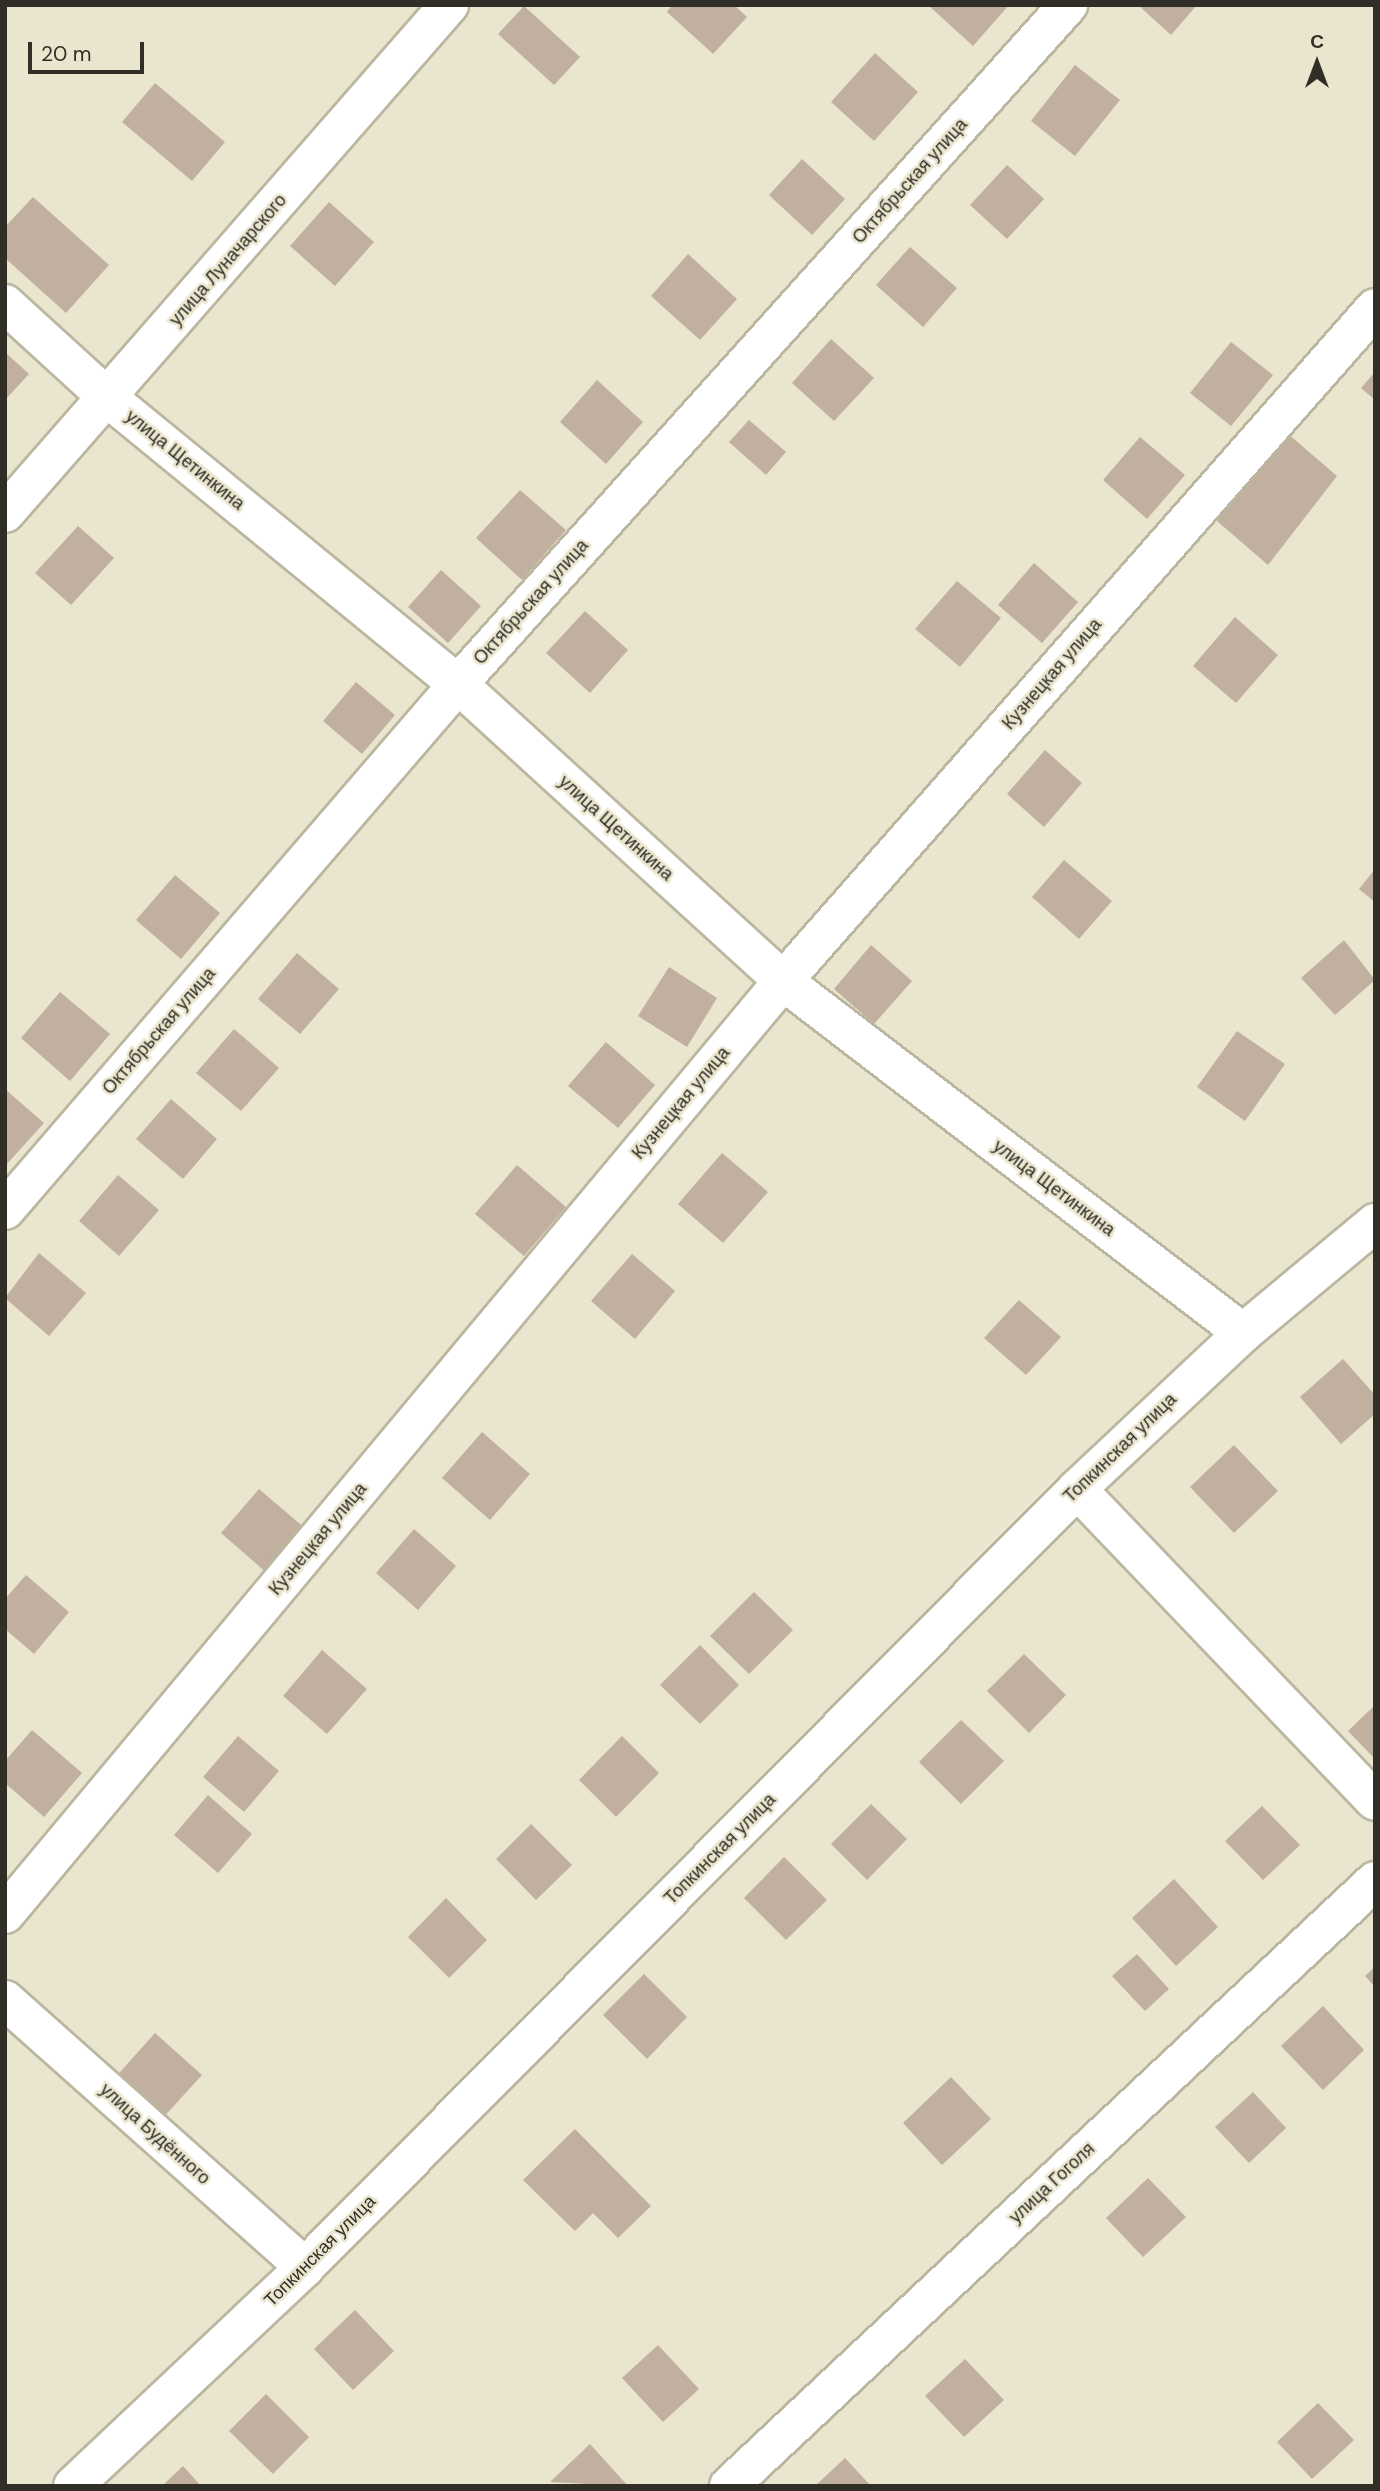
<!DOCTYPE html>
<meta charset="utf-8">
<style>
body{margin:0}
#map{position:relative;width:1380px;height:2491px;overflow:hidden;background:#eae5ce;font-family:"DM Sans",sans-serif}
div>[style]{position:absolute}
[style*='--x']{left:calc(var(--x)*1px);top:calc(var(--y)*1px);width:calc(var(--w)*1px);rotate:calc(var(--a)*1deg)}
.building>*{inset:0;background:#c1af9f}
.roads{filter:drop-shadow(2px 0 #bbb6a0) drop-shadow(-2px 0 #bbb6a0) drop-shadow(0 2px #bbb6a0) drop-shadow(0 -2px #bbb6a0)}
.minor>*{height:38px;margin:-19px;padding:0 19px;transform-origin:19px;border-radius:19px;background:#fff}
span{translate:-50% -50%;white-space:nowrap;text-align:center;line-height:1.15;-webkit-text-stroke:5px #eae5ce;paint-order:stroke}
.street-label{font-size:18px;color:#302e26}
.frame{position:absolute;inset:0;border:7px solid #302e26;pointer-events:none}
.north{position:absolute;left:1282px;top:28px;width:70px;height:70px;-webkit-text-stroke:5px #eae5ce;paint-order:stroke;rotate:0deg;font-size:19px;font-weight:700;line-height:28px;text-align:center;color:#302e26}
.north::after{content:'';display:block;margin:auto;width:24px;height:32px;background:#302e26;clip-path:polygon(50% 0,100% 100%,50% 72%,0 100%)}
.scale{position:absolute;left:28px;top:42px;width:116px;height:32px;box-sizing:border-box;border:4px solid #302e26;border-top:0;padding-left:9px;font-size:21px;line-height:24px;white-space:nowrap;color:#302e26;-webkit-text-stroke:5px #eae5ce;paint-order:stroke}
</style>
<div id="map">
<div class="building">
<div style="clip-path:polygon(672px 5px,734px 5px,747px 17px,713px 54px,667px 12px)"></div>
<div style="clip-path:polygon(928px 5px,1009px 5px,973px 46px)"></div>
<div style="clip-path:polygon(1138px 5px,1197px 5px,1171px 35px)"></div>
<div style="clip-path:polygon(524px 6px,580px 57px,554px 85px,498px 34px)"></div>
<div style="clip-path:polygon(875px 53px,918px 92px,874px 141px,831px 102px)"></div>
<div style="clip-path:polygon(1075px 65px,1120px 100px,1075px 156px,1031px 121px)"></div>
<div style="clip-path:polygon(155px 83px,225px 142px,192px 181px,122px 122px)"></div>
<div style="clip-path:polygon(802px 159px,845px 199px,812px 235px,769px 195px)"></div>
<div style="clip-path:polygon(1007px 165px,1044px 199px,1007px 239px,970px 205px)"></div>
<div style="clip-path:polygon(33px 197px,109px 265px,66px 313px,5px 258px,5px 227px)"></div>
<div style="clip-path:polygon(329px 202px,374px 242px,335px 286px,290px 246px)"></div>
<div style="clip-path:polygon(910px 247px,957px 288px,923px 327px,876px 285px)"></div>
<div style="clip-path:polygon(688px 254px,737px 299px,700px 340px,651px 296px)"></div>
<div style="clip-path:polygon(831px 339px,874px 378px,834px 421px,792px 383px)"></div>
<div style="clip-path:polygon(1231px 342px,1273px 375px,1231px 426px,1190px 393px)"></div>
<div style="clip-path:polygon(5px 352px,29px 374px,5px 400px)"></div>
<div style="clip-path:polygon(1375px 372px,1375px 400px,1361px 388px)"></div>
<div style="clip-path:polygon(597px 380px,643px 422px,606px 464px,560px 422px)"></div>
<div style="clip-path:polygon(749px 420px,786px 452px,766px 475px,729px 442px)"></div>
<div style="clip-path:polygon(1287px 433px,1337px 476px,1268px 565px,1217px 521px)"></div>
<div style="clip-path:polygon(1140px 437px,1185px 475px,1147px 519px,1103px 480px)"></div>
<div style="clip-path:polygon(520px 490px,566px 530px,522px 580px,476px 538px)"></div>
<div style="clip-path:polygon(78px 526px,114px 558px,71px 605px,35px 573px)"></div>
<div style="clip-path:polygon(1034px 563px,1078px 602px,1042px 643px,998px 605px)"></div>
<div style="clip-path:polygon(441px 570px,481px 606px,448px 643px,408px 607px)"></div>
<div style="clip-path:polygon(957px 581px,1001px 618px,960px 667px,915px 629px)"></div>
<div style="clip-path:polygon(585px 611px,628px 650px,590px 693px,546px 653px)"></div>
<div style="clip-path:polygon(1235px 617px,1278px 655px,1236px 703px,1193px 666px)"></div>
<div style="clip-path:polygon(356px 682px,395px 715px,362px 754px,323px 721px)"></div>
<div style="clip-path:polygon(1045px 750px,1082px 783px,1044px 827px,1007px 794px)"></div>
<div style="clip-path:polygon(1064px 860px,1112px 901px,1079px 939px,1032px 897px)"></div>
<div style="clip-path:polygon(1375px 869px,1375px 902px,1359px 889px)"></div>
<div style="clip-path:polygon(175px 875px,220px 913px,181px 959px,136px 920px)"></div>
<div style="clip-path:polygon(1344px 940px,1375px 980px,1335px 1015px,1301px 978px)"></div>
<div style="clip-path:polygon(871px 945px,912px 981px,874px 1024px,834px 989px)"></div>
<div style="clip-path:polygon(297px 953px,339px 989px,300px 1034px,258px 999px)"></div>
<div style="clip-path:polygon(669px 967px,717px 998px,687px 1047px,638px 1016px)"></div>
<div style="clip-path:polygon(60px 992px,110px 1034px,70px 1081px,21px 1038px)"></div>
<div style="clip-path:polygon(234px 1029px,279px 1068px,241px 1111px,196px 1073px)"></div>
<div style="clip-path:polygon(1237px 1031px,1285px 1064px,1245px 1121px,1197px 1087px)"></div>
<div style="clip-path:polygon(606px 1042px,655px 1085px,618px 1128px,568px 1086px)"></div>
<div style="clip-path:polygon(5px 1089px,44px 1123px,5px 1166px)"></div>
<div style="clip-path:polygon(171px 1099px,217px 1139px,183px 1179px,136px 1139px)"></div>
<div style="clip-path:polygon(722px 1153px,768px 1192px,723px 1243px,678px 1204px)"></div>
<div style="clip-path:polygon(517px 1165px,566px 1207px,524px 1256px,475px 1214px)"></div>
<div style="clip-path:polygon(118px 1175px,159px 1210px,119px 1256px,79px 1221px)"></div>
<div style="clip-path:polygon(39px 1253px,86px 1293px,49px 1336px,5px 1298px)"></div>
<div style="clip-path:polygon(632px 1254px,675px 1291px,635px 1339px,591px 1301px)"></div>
<div style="clip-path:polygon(1019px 1300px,1061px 1337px,1026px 1375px,984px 1338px)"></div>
<div style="clip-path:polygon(1343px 1359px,1375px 1395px,1375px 1414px,1341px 1444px,1300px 1397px)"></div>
<div style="clip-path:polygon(482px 1432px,530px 1474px,490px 1520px,442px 1478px)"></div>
<div style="clip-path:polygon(1234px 1445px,1278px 1491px,1234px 1533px,1190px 1487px)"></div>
<div style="clip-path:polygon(259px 1489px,307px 1530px,268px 1574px,221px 1533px)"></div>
<div style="clip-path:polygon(414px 1529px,456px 1566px,418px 1610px,376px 1573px)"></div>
<div style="clip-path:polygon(26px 1575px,69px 1612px,34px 1654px,5px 1629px,5px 1599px)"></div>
<div style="clip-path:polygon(754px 1592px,793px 1630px,749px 1674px,710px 1636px)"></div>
<div style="clip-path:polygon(700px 1645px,739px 1685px,700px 1724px,660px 1685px)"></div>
<div style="clip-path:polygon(322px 1650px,367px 1689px,327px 1734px,283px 1696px)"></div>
<div style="clip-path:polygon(1024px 1654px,1066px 1695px,1029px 1733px,987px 1691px)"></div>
<div style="clip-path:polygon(1375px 1705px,1375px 1759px,1348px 1731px)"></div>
<div style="clip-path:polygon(961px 1720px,1004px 1761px,961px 1804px,919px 1762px)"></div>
<div style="clip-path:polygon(32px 1730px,82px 1773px,44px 1817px,5px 1783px,5px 1761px)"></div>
<div style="clip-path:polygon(238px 1736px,279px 1771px,244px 1812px,203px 1777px)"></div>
<div style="clip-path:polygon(622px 1736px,659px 1773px,616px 1817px,579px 1780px)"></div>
<div style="clip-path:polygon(208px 1795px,252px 1834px,218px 1873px,174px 1835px)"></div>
<div style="clip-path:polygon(871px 1804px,907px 1839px,867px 1880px,831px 1844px)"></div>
<div style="clip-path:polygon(1262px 1806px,1300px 1845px,1263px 1880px,1225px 1841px)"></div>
<div style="clip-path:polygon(531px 1824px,572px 1865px,536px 1900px,496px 1859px)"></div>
<div style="clip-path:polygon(784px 1857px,827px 1900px,786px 1940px,744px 1898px)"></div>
<div style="clip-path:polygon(1174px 1879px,1218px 1927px,1176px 1966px,1132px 1918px)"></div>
<div style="clip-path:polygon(446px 1898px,487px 1940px,449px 1978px,408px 1937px)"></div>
<div style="clip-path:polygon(1137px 1954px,1169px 1989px,1145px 2011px,1112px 1976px)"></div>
<div style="clip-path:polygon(1375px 1967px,1375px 1987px,1365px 1976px)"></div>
<div style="clip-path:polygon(644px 1974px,687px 2017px,647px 2059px,603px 2015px)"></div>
<div style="clip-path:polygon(1323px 2006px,1364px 2050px,1323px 2090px,1281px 2046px)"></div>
<div style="clip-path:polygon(155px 2033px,202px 2075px,160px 2121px,113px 2080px)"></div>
<div style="clip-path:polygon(951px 2077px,991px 2119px,942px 2165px,903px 2123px)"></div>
<div style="clip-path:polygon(1253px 2092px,1286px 2128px,1249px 2163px,1215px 2127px)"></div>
<div style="clip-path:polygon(575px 2129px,651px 2206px,618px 2238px,593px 2213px,575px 2231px,523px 2180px)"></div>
<div style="clip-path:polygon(1148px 2178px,1186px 2217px,1143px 2257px,1106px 2218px)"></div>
<div style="clip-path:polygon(355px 2310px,394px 2351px,353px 2390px,314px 2349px)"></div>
<div style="clip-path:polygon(658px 2345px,699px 2389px,663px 2422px,622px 2378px)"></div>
<div style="clip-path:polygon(965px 2359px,1004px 2400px,964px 2437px,925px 2396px)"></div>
<div style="clip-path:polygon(266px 2394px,309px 2437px,273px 2474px,229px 2431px)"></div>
<div style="clip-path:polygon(1318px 2403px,1354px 2440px,1312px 2479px,1277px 2442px)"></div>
<div style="clip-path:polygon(590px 2444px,628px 2486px,550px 2482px)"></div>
<div style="clip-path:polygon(845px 2458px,871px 2486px,815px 2486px)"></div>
<div style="clip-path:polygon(183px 2466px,201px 2486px,162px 2486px)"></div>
</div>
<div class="roads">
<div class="minor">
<div style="--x:5;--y:304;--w:139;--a:42.4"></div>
<div style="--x:108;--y:398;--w:452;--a:39.3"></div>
<div style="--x:458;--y:684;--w:440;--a:42.4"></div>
<div style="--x:783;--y:981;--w:579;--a:37.42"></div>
<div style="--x:5;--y:513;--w:675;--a:-48.85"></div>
<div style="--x:5;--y:1210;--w:694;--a:-49.26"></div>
<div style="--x:458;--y:684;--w:913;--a:-48.06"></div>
<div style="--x:1077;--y:1489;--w:431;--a:46.3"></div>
<div style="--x:5;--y:1914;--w:1215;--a:-50.18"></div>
<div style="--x:783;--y:981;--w:896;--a:-48.66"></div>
<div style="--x:5;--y:2000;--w:402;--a:41.7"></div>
<div style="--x:73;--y:2486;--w:319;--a:-43.3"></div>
<div style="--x:305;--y:2267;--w:1096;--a:-45.22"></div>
<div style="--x:1077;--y:1489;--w:228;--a:-43.2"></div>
<div style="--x:1243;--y:1333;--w:172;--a:-39.8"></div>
<div style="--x:729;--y:2486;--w:885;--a:-43.12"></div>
</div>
</div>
<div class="street-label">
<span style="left:910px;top:181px;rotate:-48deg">Октябрьская улица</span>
<span style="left:228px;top:260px;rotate:-49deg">улица Луначарского</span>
<span style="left:185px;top:460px;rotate:39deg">улица Щетинкина</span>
<span style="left:531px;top:602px;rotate:-48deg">Октябрьская улица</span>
<span style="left:1052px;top:674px;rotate:-49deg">Кузнецкая улица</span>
<span style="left:616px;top:828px;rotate:42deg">улица Щетинкина</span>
<span style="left:159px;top:1031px;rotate:-49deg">Октябрьская улица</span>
<span style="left:681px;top:1103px;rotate:-50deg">Кузнецкая улица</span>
<span style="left:1054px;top:1188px;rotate:37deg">улица Щетинкина</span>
<span style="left:1120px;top:1448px;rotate:-44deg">Топкинская улица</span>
<span style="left:318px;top:1539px;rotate:-50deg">Кузнецкая улица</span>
<span style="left:720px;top:1849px;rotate:-45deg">Топкинская улица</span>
<span style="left:155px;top:2134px;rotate:42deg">улица Будённого</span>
<span style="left:1052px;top:2183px;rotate:-43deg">улица Гоголя</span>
<span style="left:320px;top:2251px;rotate:-45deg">Топкинская улица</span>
</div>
<div class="frame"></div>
<div class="north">С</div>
<div class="scale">20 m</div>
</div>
